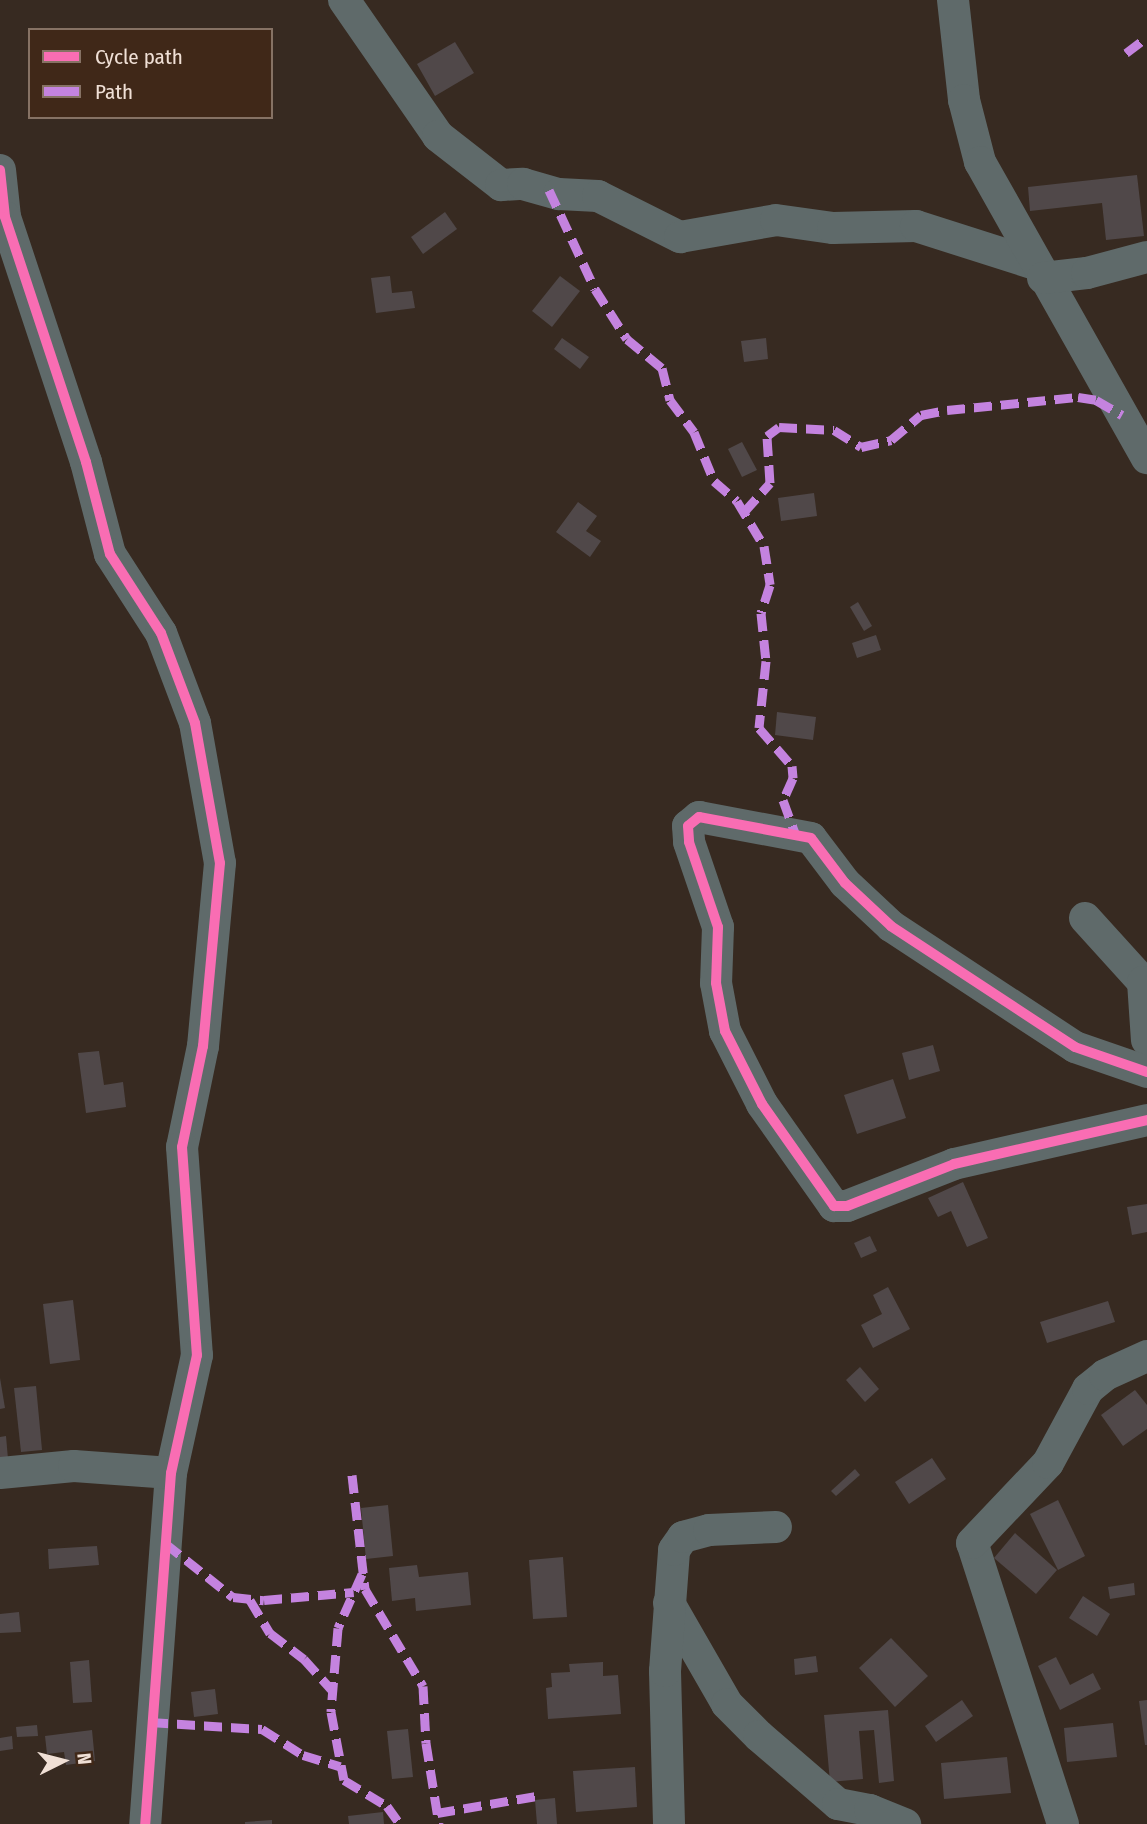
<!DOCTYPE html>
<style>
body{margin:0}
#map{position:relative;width:1147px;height:1824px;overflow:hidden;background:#372a21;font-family:"Fira Sans Condensed",sans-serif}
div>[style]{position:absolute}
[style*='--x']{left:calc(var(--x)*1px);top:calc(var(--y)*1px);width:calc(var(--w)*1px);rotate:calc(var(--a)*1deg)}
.building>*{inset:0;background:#504849}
.street>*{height:32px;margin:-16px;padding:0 16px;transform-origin:16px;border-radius:16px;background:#5f6a6a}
.quiet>*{height:9px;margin-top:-4.5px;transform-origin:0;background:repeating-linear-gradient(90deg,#c483df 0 18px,transparent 0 27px)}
.cycleway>*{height:10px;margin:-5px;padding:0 5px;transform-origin:5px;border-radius:5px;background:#f96db3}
span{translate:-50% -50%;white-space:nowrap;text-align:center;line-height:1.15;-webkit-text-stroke:6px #402818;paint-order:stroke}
.legend{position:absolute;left:28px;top:28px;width:245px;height:91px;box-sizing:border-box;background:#402818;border:2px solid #867264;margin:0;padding:9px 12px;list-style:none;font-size:21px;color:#f0e0d6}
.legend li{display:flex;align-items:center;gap:14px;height:35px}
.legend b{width:35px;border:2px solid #867264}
.north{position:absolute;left:28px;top:1726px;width:70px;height:70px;-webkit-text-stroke:5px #402818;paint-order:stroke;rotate:84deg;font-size:19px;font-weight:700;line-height:28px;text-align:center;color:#f0e0d6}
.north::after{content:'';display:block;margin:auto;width:24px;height:32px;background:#f0e0d6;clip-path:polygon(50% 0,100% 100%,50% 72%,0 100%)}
</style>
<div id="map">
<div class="building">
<div style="clip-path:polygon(455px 42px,474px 73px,435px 96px,417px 64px)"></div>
<div style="clip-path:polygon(1137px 175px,1144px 236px,1106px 240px,1102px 203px,1030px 211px,1028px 187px)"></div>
<div style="clip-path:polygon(445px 212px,457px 229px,423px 254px,411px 237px)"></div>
<div style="clip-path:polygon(390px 276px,392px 293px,412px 291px,415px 308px,376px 313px,371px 278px)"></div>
<div style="clip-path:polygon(560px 276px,580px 291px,552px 327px,532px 311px)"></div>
<div style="clip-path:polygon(562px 338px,589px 357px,580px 369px,554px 349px)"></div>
<div style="clip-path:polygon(766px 338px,768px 359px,744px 362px,741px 341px)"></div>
<div style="clip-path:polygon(742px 442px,757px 470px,742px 477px,728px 449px)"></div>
<div style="clip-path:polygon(814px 493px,817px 516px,781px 521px,778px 498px)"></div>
<div style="clip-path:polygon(578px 502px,597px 516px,586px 531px,601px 541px,590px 557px,556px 532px)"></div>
<div style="clip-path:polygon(858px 602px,872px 626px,864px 631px,850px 607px)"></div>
<div style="clip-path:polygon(876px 635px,881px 650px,857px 658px,852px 643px)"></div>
<div style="clip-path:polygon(777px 712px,816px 717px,813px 740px,775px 735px)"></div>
<div style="clip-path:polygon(933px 1045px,940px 1071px,909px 1080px,902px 1053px)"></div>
<div style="clip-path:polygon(99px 1051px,104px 1085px,123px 1082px,126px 1107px,86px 1113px,78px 1053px)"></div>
<div style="clip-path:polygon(893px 1079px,906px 1118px,857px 1134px,844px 1095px)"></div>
<div style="clip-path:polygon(963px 1182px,988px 1238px,967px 1247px,951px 1211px,938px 1217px,928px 1198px)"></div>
<div style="clip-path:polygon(1147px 1204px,1147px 1232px,1132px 1235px,1127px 1207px)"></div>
<div style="clip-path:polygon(870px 1236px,877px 1251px,861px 1258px,854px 1243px)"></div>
<div style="clip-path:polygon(888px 1287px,910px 1329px,873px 1348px,861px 1325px,882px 1314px,873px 1295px)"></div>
<div style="clip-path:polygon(73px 1300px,80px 1360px,50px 1364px,43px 1304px)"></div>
<div style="clip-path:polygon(1108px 1301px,1115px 1322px,1047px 1343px,1040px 1322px)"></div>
<div style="clip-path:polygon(860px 1367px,879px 1389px,865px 1402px,846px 1380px)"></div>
<div style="clip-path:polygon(0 1378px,5px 1408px,0 1409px)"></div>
<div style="clip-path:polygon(36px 1386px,42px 1450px,21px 1452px,14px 1388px)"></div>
<div style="clip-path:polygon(1135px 1390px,1147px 1405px,1147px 1429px,1123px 1446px,1101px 1415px)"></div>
<div style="clip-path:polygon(6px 1436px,8px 1459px,0 1459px,0 1437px)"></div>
<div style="clip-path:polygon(932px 1458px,946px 1479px,909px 1504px,895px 1482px)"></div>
<div style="clip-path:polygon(855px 1469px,860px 1475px,836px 1496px,831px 1491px)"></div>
<div style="clip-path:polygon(1058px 1500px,1085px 1556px,1058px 1570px,1030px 1514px)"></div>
<div style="clip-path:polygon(388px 1505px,393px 1556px,366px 1559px,361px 1508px)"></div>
<div style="clip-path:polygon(1015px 1533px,1057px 1570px,1036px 1594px,994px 1558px)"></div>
<div style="clip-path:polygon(97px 1546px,99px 1565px,49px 1569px,48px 1549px)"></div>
<div style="clip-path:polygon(563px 1557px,567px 1617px,533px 1619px,529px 1560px)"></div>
<div style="clip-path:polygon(417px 1565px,419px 1577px,468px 1572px,471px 1605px,416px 1611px,415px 1598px,392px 1601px,389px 1568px)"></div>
<div style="clip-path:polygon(1134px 1583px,1135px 1595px,1110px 1599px,1108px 1587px)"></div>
<div style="clip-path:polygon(1083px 1596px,1110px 1614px,1097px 1636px,1069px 1618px)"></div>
<div style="clip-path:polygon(19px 1612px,21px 1632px,0 1633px,0 1614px)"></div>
<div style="clip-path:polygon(891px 1638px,928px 1676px,895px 1707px,859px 1668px)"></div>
<div style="clip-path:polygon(816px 1656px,818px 1672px,795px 1675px,794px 1659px)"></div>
<div style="clip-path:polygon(1056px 1657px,1070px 1685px,1093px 1673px,1101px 1689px,1060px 1710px,1038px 1666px)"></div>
<div style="clip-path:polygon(89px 1660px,92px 1702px,73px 1703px,70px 1662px)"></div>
<div style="clip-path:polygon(603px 1662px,603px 1676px,618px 1675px,621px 1714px,548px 1719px,546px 1688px,552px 1687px,551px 1673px,570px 1672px,569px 1664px)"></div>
<div style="clip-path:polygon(215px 1689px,218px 1714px,194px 1717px,191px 1692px)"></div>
<div style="clip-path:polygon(962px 1700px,973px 1716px,936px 1742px,925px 1726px)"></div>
<div style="clip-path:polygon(1147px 1700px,1147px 1745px,1145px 1745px,1139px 1701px)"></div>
<div style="clip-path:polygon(888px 1710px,894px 1781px,879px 1783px,874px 1730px,859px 1731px,863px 1779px,830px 1782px,824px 1715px)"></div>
<div style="clip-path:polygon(1113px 1723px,1117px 1757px,1067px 1762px,1064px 1728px)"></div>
<div style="clip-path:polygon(37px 1725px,38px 1736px,17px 1737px,16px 1727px)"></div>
<div style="clip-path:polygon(408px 1729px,413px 1777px,392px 1779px,387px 1731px)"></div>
<div style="clip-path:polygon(92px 1730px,95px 1761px,66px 1765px,64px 1752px,47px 1754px,45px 1736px)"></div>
<div style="clip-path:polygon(12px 1736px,13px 1749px,0 1751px,0 1738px)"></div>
<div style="clip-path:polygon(1007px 1757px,1011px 1793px,944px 1799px,941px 1763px)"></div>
<div style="clip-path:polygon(635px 1767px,637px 1807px,576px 1812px,573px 1771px)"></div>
<div style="clip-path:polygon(555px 1798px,557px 1824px,537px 1824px,535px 1800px)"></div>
<div style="clip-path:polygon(383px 1812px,384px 1824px,349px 1824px,348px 1816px)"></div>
<div style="clip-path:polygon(272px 1820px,272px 1824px,245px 1824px,245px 1822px)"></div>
</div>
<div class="street">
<div style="--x:344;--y:0;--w:165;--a:55.3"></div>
<div style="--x:438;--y:136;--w:80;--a:37.9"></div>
<div style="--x:501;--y:185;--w:22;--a:-3"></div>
<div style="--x:523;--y:184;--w:37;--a:16"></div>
<div style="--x:559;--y:194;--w:39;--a:3"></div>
<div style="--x:598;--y:196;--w:92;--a:26.6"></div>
<div style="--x:680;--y:237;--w:97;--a:-10"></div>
<div style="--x:776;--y:220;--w:58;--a:8"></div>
<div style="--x:833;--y:228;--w:83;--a:-1.4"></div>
<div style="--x:916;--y:226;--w:125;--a:17.7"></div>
<div style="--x:953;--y:0;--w:101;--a:83.7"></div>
<div style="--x:964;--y:100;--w:64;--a:75.5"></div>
<div style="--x:980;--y:162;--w:340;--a:60.6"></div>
<div style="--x:0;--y:170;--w:47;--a:83.9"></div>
<div style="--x:5;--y:217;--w:258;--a:71.7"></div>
<div style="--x:86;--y:462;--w:95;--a:75.4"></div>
<div style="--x:110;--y:554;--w:94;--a:57.2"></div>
<div style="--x:161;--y:633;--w:96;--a:69.3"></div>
<div style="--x:195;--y:723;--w:142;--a:79.9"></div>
<div style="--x:220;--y:863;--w:184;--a:95.3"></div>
<div style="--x:203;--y:1046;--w:103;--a:101.7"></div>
<div style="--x:182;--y:1147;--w:209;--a:85.9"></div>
<div style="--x:197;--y:1355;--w:121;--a:102.4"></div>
<div style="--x:171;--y:1473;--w:352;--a:94.2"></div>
<div style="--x:1043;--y:278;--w:44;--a:-6.5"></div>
<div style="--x:1087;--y:273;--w:62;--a:-14.9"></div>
<div style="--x:1085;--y:918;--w:86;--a:47.8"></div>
<div style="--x:1143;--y:982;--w:58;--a:86.1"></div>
<div style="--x:1147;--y:1072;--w:76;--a:-160.9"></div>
<div style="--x:1075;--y:1047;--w:220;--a:-146.7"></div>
<div style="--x:891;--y:926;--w:63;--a:-136.9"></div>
<div style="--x:845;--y:883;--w:56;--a:-127.1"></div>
<div style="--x:811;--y:838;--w:114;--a:-169.4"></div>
<div style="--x:699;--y:817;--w:14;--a:141"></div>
<div style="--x:688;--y:826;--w:16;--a:86"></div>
<div style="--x:689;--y:842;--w:90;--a:71.2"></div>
<div style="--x:718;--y:927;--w:56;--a:92"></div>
<div style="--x:716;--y:983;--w:49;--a:79.4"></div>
<div style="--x:725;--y:1031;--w:82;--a:63.1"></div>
<div style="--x:762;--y:1104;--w:125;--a:54.8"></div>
<div style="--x:834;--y:1206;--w:13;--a:0"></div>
<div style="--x:847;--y:1206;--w:115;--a:-21.4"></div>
<div style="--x:954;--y:1164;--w:198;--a:-12.8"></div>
<div style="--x:0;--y:1473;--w:74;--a:-5.4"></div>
<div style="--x:74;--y:1466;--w:97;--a:4.1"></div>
<div style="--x:669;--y:1603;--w:116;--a:60.1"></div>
<div style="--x:727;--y:1704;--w:45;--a:45"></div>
<div style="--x:759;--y:1736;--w:104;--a:40.7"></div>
<div style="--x:838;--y:1804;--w:33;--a:11"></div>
<div style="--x:870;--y:1810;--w:38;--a:22"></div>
<div style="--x:669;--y:1824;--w:153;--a:-91.5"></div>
<div style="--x:665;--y:1671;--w:121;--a:-85.7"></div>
<div style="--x:674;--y:1550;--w:16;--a:-55"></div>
<div style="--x:683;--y:1537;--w:27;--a:-15"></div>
<div style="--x:709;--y:1530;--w:67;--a:-2.6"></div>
<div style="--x:1063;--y:1824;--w:295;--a:-107.9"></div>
<div style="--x:972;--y:1543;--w:110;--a:-46.5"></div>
<div style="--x:1048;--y:1463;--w:84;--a:-61.6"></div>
<div style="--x:1088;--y:1389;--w:22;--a:-39"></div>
<div style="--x:1105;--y:1375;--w:46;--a:-24.3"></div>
</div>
<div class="quiet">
<div style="--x:1126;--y:53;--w:26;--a:-37"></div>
<div style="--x:549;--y:190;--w:109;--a:65.1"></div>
<div style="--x:595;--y:289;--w:59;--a:57.4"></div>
<div style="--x:627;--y:339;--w:45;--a:39.6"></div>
<div style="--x:662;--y:368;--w:33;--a:76"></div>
<div style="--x:670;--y:400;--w:40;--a:53"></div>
<div style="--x:694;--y:432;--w:53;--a:67.8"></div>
<div style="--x:714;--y:481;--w:30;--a:41"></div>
<div style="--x:737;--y:501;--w:52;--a:59"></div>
<div style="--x:764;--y:546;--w:39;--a:81"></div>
<div style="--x:770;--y:585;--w:29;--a:108"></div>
<div style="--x:761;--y:613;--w:48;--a:84.1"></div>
<div style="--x:766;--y:661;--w:67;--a:96"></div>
<div style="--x:759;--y:728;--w:50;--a:49"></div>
<div style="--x:792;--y:766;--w:12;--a:85"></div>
<div style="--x:793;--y:778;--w:24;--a:114"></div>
<div style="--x:783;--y:800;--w:35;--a:70"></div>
<div style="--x:744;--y:512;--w:39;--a:-48"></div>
<div style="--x:770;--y:483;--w:47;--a:-93.7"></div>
<div style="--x:767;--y:436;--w:15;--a:-37"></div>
<div style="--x:779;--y:427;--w:55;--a:3.1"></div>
<div style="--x:834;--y:430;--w:32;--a:32"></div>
<div style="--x:861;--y:447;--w:31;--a:-13"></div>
<div style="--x:891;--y:440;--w:39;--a:-40"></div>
<div style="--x:921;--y:415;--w:26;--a:-11"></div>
<div style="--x:947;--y:410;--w:132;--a:-5.7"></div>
<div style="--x:1078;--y:397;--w:18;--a:9"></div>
<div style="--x:1096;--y:400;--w:30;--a:30"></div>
<div style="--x:352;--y:1475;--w:115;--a:83.5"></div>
<div style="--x:365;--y:1589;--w:113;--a:59.1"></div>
<div style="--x:423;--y:1686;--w:57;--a:87"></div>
<div style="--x:426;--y:1743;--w:82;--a:80.9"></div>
<div style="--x:165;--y:1543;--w:87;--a:38.5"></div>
<div style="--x:233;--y:1597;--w:31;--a:6"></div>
<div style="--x:264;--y:1600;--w:90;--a:-5.1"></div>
<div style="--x:362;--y:1574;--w:59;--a:114"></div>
<div style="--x:338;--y:1628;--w:84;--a:94.8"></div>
<div style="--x:331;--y:1712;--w:69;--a:79.2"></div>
<div style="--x:344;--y:1780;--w:50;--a:31.2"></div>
<div style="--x:387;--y:1806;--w:22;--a:54"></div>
<div style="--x:250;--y:1600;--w:39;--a:59"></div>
<div style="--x:270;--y:1633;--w:43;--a:37.4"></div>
<div style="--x:304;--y:1659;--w:42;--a:47.9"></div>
<div style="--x:150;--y:1722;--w:112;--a:3.6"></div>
<div style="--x:262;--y:1729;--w:49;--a:32.4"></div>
<div style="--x:303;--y:1755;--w:39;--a:17"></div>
<div style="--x:437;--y:1813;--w:107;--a:-9.7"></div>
</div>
<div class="cycleway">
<div style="--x:0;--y:170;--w:47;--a:83.9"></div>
<div style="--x:5;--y:217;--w:258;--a:71.7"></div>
<div style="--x:86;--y:462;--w:95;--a:75.4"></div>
<div style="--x:110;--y:554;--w:94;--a:57.2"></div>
<div style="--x:161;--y:633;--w:96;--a:69.3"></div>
<div style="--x:195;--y:723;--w:142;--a:79.9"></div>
<div style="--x:220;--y:863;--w:184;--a:95.3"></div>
<div style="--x:203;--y:1046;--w:103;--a:101.7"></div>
<div style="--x:182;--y:1147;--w:209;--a:85.9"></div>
<div style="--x:197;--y:1355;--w:121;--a:102.4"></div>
<div style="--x:171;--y:1473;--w:352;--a:94.2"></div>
<div style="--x:1147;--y:1072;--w:76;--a:-160.9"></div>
<div style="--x:1075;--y:1047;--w:220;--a:-146.7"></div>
<div style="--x:891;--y:926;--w:63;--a:-136.9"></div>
<div style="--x:845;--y:883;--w:56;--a:-127.1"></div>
<div style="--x:811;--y:838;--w:114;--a:-169.4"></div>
<div style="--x:699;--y:817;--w:14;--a:141"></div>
<div style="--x:688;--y:826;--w:16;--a:86"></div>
<div style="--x:689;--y:842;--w:90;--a:71.2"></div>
<div style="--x:718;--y:927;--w:56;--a:92"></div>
<div style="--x:716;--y:983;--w:49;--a:79.4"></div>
<div style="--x:725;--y:1031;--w:82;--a:63.1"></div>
<div style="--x:762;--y:1104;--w:125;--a:54.8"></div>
<div style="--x:834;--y:1206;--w:13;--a:0"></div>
<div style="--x:847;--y:1206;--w:115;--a:-21.4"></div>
<div style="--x:954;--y:1164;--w:198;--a:-12.8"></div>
</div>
<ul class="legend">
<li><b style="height:9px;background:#f96db3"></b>Cycle path</li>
<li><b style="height:9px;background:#c483df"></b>Path</li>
</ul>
<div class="north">N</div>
</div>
